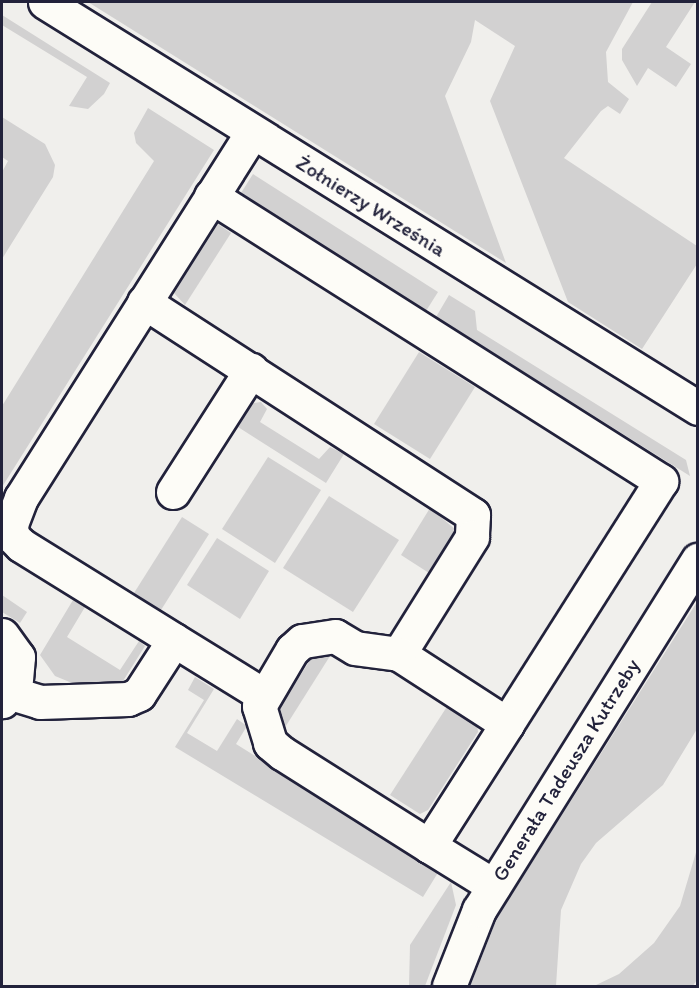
<!DOCTYPE html>
<meta charset="utf-8">
<style>
body{margin:0}
#map{position:relative;width:699px;height:988px;overflow:hidden;background:#f0efec;font-family:Itim,sans-serif}
div>[style]{position:absolute}
[style*='--x']{left:calc(var(--x)*1px);top:calc(var(--y)*1px);width:calc(var(--w)*1px);rotate:calc(var(--a)*1deg)}
.green>*{inset:0;background:#d2d1d1}
.roads{filter:drop-shadow(2px 0 #22223b) drop-shadow(-2px 0 #22223b) drop-shadow(0 2px #22223b) drop-shadow(0 -2px #22223b)}
.street>*{height:33px;margin:-16.5px;padding:0 16.5px;transform-origin:16.5px;border-radius:16.5px;background:#fdfcf7}
span{translate:-50% -50%;white-space:nowrap;text-align:center;line-height:1.15;-webkit-text-stroke:5px #fdfcf7;paint-order:stroke}
.street-label{font-size:21px;color:#22223b}
.frame{position:absolute;inset:0;border:3px solid #22223b;pointer-events:none}
</style>
<div id="map">
<div class="green">
<div style="clip-path:polygon(88px 2px,633px 2px,606px 52px,608px 82px,629px 99px,620px 114px,608px 106px,601px 111px,564px 158px,697px 246px,697px 264px,642px 349px,568px 302px,490px 101px,515px 46px,475px 20px,471px 42px,445px 96px,506px 263px)"></div>
<div style="clip-path:polygon(652px 2px,695px 2px,666px 47px,691px 64px,676px 87px,648px 68px,637px 86px,622px 60px,622px 49px)"></div>
<div style="clip-path:polygon(2px 15px,110px 83px,104px 94px,88px 109px,69px 106px,87px 77px,2px 25px)"></div>
<div style="clip-path:polygon(148px 108px,214px 150px,2px 487px,2px 406px,154px 161px,136px 143px,134px 133px)"></div>
<div style="clip-path:polygon(2px 117px,45px 144px,55px 165px,53px 177px,2px 259px,2px 172px,8px 161px,2px 157px)"></div>
<div style="clip-path:polygon(253px 174px,438px 292px,426px 311px,241px 193px)"></div>
<div style="clip-path:polygon(218px 224px,231px 233px,185px 305px,174px 293px)"></div>
<div style="clip-path:polygon(449px 295px,475px 311px,477px 330px,686px 460px,690px 476px,436px 317px)"></div>
<div style="clip-path:polygon(419px 352px,475px 387px,430px 459px,374px 424px)"></div>
<div style="clip-path:polygon(261px 402px,267px 409px,260px 422px,319px 459px,330px 447px,344px 454px,326px 483px,238px 427px,253px 403px)"></div>
<div style="clip-path:polygon(268px 457px,321px 490px,275px 563px,222px 529px)"></div>
<div style="clip-path:polygon(329px 496px,399px 540px,353px 612px,283px 568px)"></div>
<div style="clip-path:polygon(430px 508px,456px 530px,429px 573px,401px 555px)"></div>
<div style="clip-path:polygon(182px 517px,209px 534px,161px 610px,134px 593px)"></div>
<div style="clip-path:polygon(217px 538px,269px 571px,240px 619px,187px 585px)"></div>
<div style="clip-path:polygon(2px 595px,27px 612px,20px 623px,2px 612px)"></div>
<div style="clip-path:polygon(73px 600px,85px 607px,67px 637px,120px 670px,139px 641px,145px 646px,123px 681px,72px 683px,55px 676px,40px 655px)"></div>
<div style="clip-path:polygon(697px 602px,697px 729px,663px 785px,596px 843px,581px 864px,561px 910px,556px 986px,470px 986px,498px 916px)"></div>
<div style="clip-path:polygon(321px 651px,330px 656px,284px 729px,278px 724px,278px 710px,314px 654px)"></div>
<div style="clip-path:polygon(195px 677px,214px 689px,187px 733px,217px 751px,237px 719px,247px 726px,236px 744px,439px 871px,423px 897px,175px 747px,204px 700px,188px 690px)"></div>
<div style="clip-path:polygon(448px 705px,477px 724px,478px 732px,428px 810px,420px 814px,390px 795px)"></div>
<div style="clip-path:polygon(697px 849px,698px 978px,693px 986px,594px 986px,619px 974px,654px 943px,680px 906px)"></div>
<div style="clip-path:polygon(451px 882px,456px 905px,425px 986px,409px 986px,410px 945px)"></div>
</div>
<div class="roads">
<div class="street">
<div style="--x:45;--y:2;--w:769;--a:31.87"></div>
<div style="--x:211;--y:196;--w:533;--a:32.35"></div>
<div style="--x:661;--y:481;--w:288;--a:122.4"></div>
<div style="--x:144;--y:302;--w:392;--a:32.9"></div>
<div style="--x:473;--y:515;--w:22;--a:93"></div>
<div style="--x:472;--y:537;--w:138;--a:122"></div>
<div style="--x:173;--y:492;--w:145;--a:-57.4"></div>
<div style="--x:2;--y:635;--w:27;--a:54"></div>
<div style="--x:18;--y:657;--w:21;--a:95"></div>
<div style="--x:16;--y:678;--w:27;--a:121"></div>
<div style="--x:174;--y:640;--w:105;--a:31.7"></div>
<div style="--x:11;--y:693;--w:30;--a:17"></div>
<div style="--x:40;--y:702;--w:88;--a:-2"></div>
<div style="--x:128;--y:699;--w:12;--a:-24"></div>
<div style="--x:139;--y:694;--w:64;--a:-57.1"></div>
<div style="--x:174;--y:640;--w:180;--a:-148.2"></div>
<div style="--x:21;--y:545;--w:13;--a:-135"></div>
<div style="--x:12;--y:536;--w:12;--a:-95"></div>
<div style="--x:11;--y:524;--w:28;--a:-69"></div>
<div style="--x:21;--y:498;--w:433;--a:-57.7"></div>
<div style="--x:429;--y:846;--w:145;--a:-57.4"></div>
<div style="--x:507;--y:724;--w:129;--a:-147.1"></div>
<div style="--x:399;--y:654;--w:44;--a:-172.2"></div>
<div style="--x:355;--y:648;--w:23;--a:-149"></div>
<div style="--x:335;--y:636;--w:33;--a:171"></div>
<div style="--x:302;--y:641;--w:13;--a:138"></div>
<div style="--x:292;--y:650;--w:65;--a:120.5"></div>
<div style="--x:259;--y:706;--w:39;--a:73"></div>
<div style="--x:270;--y:743;--w:16;--a:40"></div>
<div style="--x:282;--y:753;--w:174;--a:32.3"></div>
<div style="--x:429;--y:846;--w:76;--a:31.6"></div>
<div style="--x:449;--y:986;--w:82;--a:-68.5"></div>
<div style="--x:479;--y:910;--w:413;--a:-58"></div>
</div>
</div>
<div class="street-label">
<span style="left:371px;top:206px;rotate:32deg">Żołnierzy Września</span>
<span style="left:566px;top:770px;rotate:-58deg">Generała Tadeusza Kutrzeby</span>
</div>
<div class="frame"></div>
</div>
